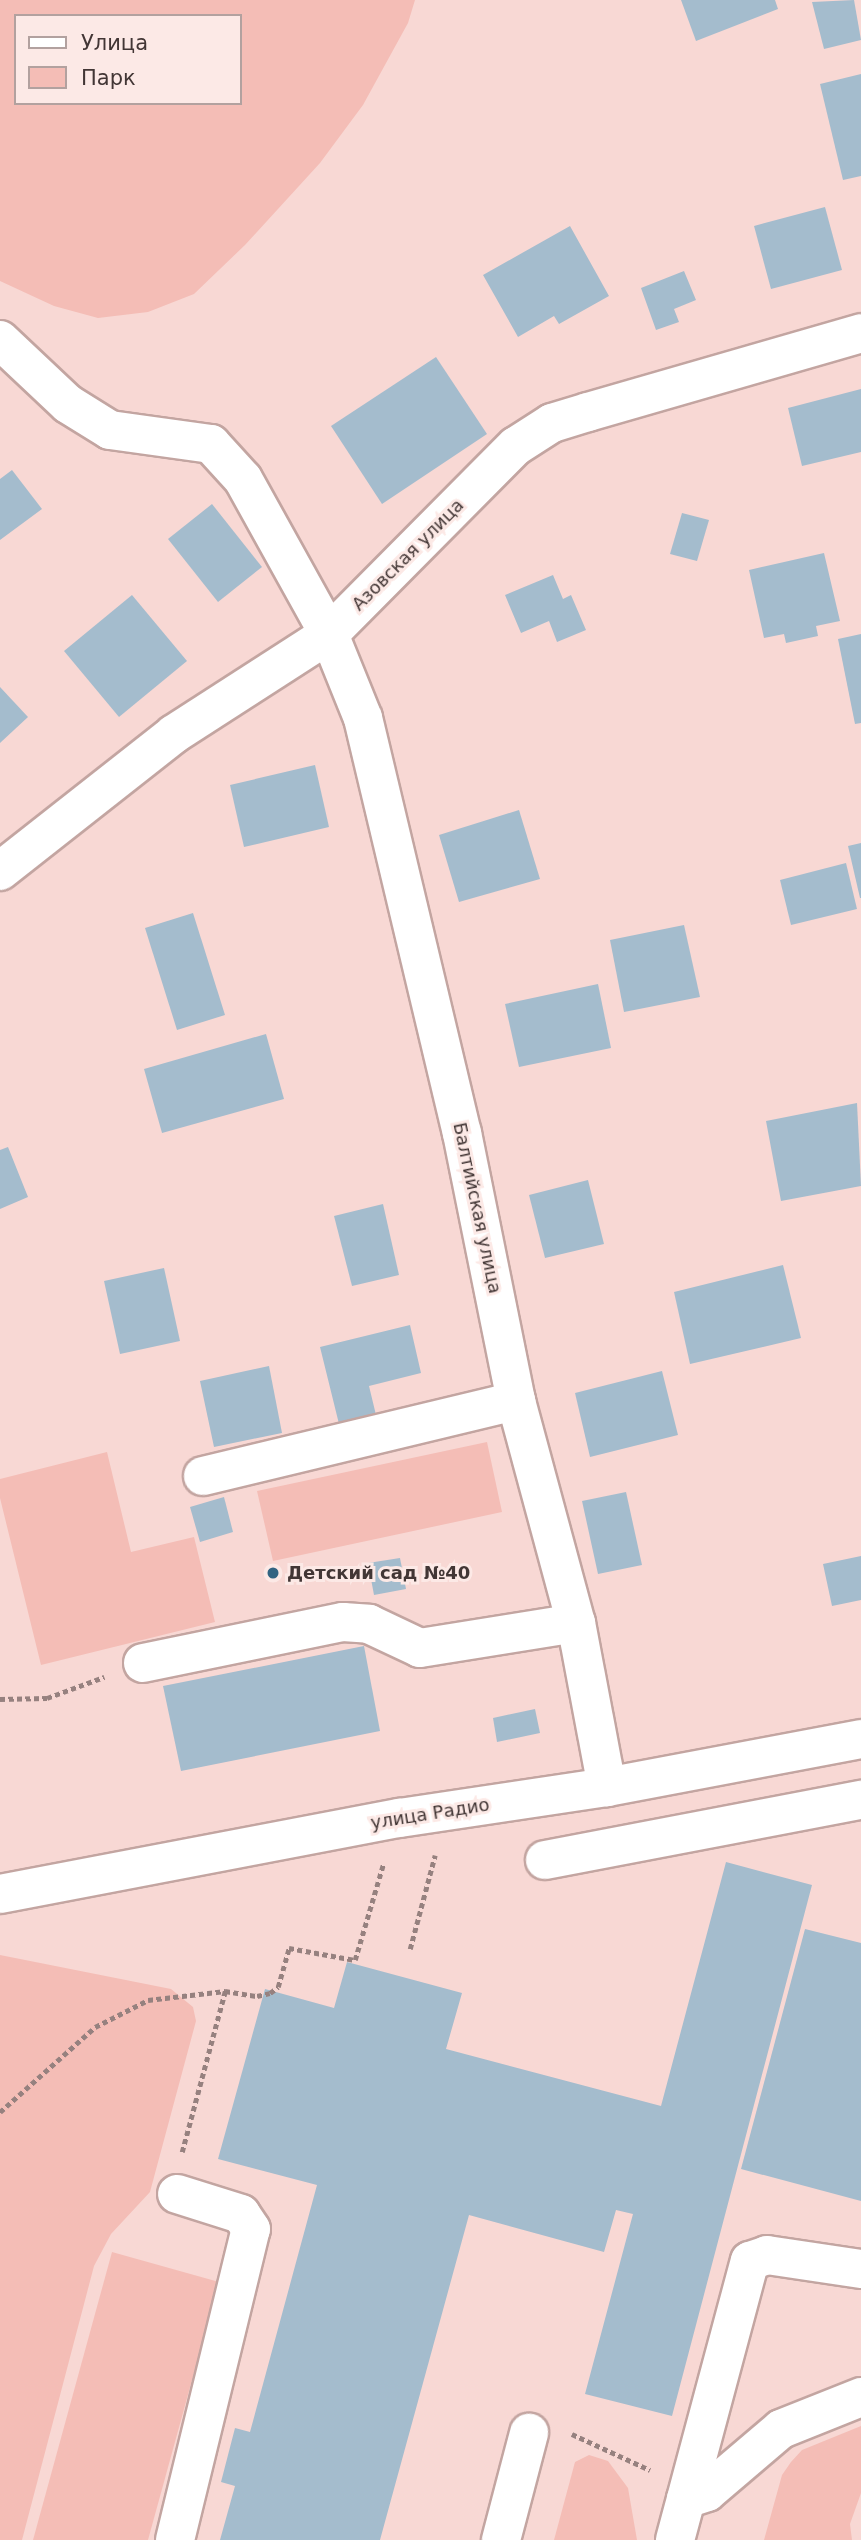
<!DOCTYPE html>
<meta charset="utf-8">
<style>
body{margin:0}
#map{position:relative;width:861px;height:2540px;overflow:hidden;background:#f8d8d4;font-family:"DejaVu Sans",sans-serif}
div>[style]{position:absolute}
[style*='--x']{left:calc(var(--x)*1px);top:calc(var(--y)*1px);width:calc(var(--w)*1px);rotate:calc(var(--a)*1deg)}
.green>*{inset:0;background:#f4bdb6}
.building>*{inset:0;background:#a4bccd}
.path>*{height:4.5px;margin-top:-2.25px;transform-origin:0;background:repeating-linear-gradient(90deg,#96817f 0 5px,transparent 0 8.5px)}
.roads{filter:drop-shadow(2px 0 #c3a5a1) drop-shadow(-2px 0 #c3a5a1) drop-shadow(0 2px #c3a5a1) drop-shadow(0 -2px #c3a5a1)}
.minor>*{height:38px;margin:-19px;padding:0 19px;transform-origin:19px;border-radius:19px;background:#fff}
.major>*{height:38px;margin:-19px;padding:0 19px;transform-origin:19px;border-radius:19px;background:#fff}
.dots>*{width:19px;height:19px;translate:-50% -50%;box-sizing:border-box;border:4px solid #fce9e6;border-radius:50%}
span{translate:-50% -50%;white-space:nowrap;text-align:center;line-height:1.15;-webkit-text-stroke:6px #fce9e6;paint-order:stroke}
.street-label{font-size:18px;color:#423635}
.poi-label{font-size:18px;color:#423635;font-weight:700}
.left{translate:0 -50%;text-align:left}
.legend{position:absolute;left:14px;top:14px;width:228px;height:91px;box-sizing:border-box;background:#fce9e6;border:2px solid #b2a19f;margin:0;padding:9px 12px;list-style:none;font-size:21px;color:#423635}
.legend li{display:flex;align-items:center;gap:14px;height:35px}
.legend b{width:35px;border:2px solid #b2a19f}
</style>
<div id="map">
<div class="green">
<div style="clip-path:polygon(evenodd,0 0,415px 0,408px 23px,363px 105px,320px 163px,245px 245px,194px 294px,148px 312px,98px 318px,54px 306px,0 281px,0 0,16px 16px,240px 16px,240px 103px,16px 103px,16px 16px)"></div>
<div style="clip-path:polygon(487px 1442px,502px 1512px,273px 1561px,257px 1491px)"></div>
<div style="clip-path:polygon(107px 1452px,131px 1552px,194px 1537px,215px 1622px,41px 1665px,0 1498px,0 1479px)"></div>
<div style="clip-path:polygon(0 1955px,171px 1989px,193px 2007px,196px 2021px,150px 2192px,111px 2234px,94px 2266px,22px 2540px,0 2540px)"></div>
<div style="clip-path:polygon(112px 2252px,219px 2282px,148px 2540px,33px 2540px)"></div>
<div style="clip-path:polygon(861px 2426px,861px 2493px,850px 2524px,852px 2540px,764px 2540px,782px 2475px,791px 2462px,802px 2450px)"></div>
<div style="clip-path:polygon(589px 2455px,608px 2461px,628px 2488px,637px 2540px,554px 2540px,575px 2462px)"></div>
</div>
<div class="building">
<div style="clip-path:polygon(681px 0,775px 0,778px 9px,696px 41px)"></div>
<div style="clip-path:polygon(854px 0,861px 40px,824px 49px,812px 2px)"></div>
<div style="clip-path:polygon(861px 74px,861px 176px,843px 180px,820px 84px)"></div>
<div style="clip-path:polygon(825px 207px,842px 270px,771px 289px,754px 226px)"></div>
<div style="clip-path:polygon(570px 226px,609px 296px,559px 324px,554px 316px,518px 337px,483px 275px)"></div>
<div style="clip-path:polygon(684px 271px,696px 300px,674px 309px,679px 322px,656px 330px,641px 288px)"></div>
<div style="clip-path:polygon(436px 357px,487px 434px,382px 504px,331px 426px)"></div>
<div style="clip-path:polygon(861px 389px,861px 452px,802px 466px,788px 408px)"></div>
<div style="clip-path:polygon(12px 470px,42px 509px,0 540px,0 479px)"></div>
<div style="clip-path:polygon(212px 504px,262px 567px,218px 602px,168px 539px)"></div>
<div style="clip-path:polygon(682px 513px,709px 520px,697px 561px,670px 554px)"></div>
<div style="clip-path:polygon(824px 553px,840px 621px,816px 626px,818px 636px,786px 643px,784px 634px,764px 638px,749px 570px)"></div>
<div style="clip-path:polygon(553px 575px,563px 599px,571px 595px,586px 630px,557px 642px,549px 621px,521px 633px,505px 595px)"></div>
<div style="clip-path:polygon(132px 595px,187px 661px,119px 717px,64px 651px)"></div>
<div style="clip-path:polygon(861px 634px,861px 723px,855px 724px,838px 639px)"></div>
<div style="clip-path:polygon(0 687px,28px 717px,0 743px)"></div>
<div style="clip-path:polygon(315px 765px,329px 827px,244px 847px,230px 785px)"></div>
<div style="clip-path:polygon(519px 810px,540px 879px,459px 902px,439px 835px)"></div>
<div style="clip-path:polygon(861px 843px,861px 898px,860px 898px,848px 846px)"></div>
<div style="clip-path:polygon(846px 863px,857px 909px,791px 925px,780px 880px)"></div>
<div style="clip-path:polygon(193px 913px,225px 1015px,177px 1030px,145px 928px)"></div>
<div style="clip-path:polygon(684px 925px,700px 997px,624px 1012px,610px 940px)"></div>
<div style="clip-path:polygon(598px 984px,611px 1048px,519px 1067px,505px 1004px)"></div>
<div style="clip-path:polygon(266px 1034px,284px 1099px,162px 1133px,144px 1069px)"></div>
<div style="clip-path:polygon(857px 1103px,861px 1186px,781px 1201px,766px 1121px)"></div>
<div style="clip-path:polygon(8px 1147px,28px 1197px,0 1209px,0 1150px)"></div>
<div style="clip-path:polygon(588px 1180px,604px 1244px,545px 1258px,529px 1195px)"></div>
<div style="clip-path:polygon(383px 1204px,399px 1275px,352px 1286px,334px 1216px)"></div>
<div style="clip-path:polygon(783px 1265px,801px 1338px,690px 1364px,674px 1292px)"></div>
<div style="clip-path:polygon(164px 1268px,180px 1341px,120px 1354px,104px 1281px)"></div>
<div style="clip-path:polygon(410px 1325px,421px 1373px,369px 1386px,376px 1415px,339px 1424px,320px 1347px)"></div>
<div style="clip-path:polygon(269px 1366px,282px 1433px,214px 1447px,200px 1381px)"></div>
<div style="clip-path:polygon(662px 1371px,678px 1435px,590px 1457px,575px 1393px)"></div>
<div style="clip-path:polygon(626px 1492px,642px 1565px,598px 1574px,582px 1501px)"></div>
<div style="clip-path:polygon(224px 1497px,233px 1532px,200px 1542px,190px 1507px)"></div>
<div style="clip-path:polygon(861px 1556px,861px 1600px,832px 1606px,823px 1564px)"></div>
<div style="clip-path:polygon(400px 1558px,406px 1589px,374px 1595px,368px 1563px)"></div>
<div style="clip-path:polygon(364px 1646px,380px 1731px,181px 1771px,163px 1686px)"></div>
<div style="clip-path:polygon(535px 1709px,540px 1733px,497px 1742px,493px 1718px)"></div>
<div style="clip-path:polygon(726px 1862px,812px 1885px,672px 2416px,585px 2394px,633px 2214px,616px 2210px,604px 2252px,469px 2215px,380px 2540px,220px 2540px,235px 2486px,221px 2482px,235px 2428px,250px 2432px,317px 2185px,218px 2159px,265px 1989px,334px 2008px,347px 1962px,462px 1993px,446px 2049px,661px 2106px)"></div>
<div style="clip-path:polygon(805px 1929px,861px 1943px,861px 2201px,741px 2169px)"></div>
</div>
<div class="path">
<div style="--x:0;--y:1699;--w:47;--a:-1.2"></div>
<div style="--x:47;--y:1698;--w:61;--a:-20.2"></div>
<div style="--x:410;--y:1949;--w:97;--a:-75.1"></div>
<div style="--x:0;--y:2112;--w:127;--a:-41.8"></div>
<div style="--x:95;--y:2027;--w:59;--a:-27"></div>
<div style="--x:148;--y:2000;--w:78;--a:-6.7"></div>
<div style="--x:225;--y:1991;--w:32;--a:9"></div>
<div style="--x:257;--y:1996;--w:13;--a:-13"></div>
<div style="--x:270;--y:1993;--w:10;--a:-37"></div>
<div style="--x:278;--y:1987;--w:41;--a:-74.2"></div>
<div style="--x:289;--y:1948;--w:67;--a:10.3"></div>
<div style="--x:355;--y:1960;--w:99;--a:-73.6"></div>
<div style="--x:182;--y:2152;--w:167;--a:-75"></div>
<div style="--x:572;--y:2434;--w:86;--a:24.8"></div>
</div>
<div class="roads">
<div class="minor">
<div style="--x:0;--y:340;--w:93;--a:43.3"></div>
<div style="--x:68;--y:404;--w:49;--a:31.8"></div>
<div style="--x:110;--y:430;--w:102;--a:7.9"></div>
<div style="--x:211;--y:444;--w:47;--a:47.6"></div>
<div style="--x:243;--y:479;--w:177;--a:61"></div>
<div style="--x:329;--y:634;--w:91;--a:68"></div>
<div style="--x:363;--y:718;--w:427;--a:76.6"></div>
<div style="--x:462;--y:1133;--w:273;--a:78.6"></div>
<div style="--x:516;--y:1401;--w:230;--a:74.9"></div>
<div style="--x:576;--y:1623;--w:167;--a:79.3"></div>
<div style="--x:0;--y:871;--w:221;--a:-38.2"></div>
<div style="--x:174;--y:734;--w:184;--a:-32.8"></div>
<div style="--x:329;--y:634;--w:265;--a:-45.2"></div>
<div style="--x:516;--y:446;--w:43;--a:-32.6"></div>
<div style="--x:552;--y:423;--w:38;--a:-17"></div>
<div style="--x:588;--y:412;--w:284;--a:-16.1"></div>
<div style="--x:203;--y:1476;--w:322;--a:-13.5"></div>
<div style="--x:143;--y:1663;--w:204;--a:-11.6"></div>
<div style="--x:343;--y:1622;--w:26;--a:4"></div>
<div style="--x:369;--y:1624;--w:56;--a:25.2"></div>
<div style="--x:420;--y:1648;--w:158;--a:-9.1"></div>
<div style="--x:545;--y:1860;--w:322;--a:-10.8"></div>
<div style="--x:686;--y:2499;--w:22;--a:-18"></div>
<div style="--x:707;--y:2492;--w:97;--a:-40.4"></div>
<div style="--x:781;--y:2429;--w:86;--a:-21.8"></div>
<div style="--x:175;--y:2540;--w:320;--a:-76.3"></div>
<div style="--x:251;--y:2229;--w:18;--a:-124"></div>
<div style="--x:241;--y:2214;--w:67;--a:-162.6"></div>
<div style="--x:501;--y:2540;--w:111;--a:-75.3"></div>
<div style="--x:675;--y:2540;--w:289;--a:-75"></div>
<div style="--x:750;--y:2261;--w:18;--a:-19"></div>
<div style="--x:767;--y:2255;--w:95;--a:8.5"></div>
</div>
<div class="major">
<div style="--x:0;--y:1894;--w:407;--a:-10.8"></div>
<div style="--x:400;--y:1818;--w:209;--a:-8.5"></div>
<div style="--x:607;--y:1787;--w:258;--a:-10.7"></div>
</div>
</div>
<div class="dots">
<div style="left:273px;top:1573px;background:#326482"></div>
</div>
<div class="street-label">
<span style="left:408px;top:555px;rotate:-45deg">Азовская улица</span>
<span style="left:477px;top:1208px;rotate:78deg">Балтийская улица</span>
<span style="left:430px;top:1814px;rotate:-9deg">улица Радио</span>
</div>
<div class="poi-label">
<span class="left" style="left:287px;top:1573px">Детский сад №40</span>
</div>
<ul class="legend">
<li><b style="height:9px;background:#fff"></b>Улица</li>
<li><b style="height:19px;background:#f4bdb6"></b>Парк</li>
</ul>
</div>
